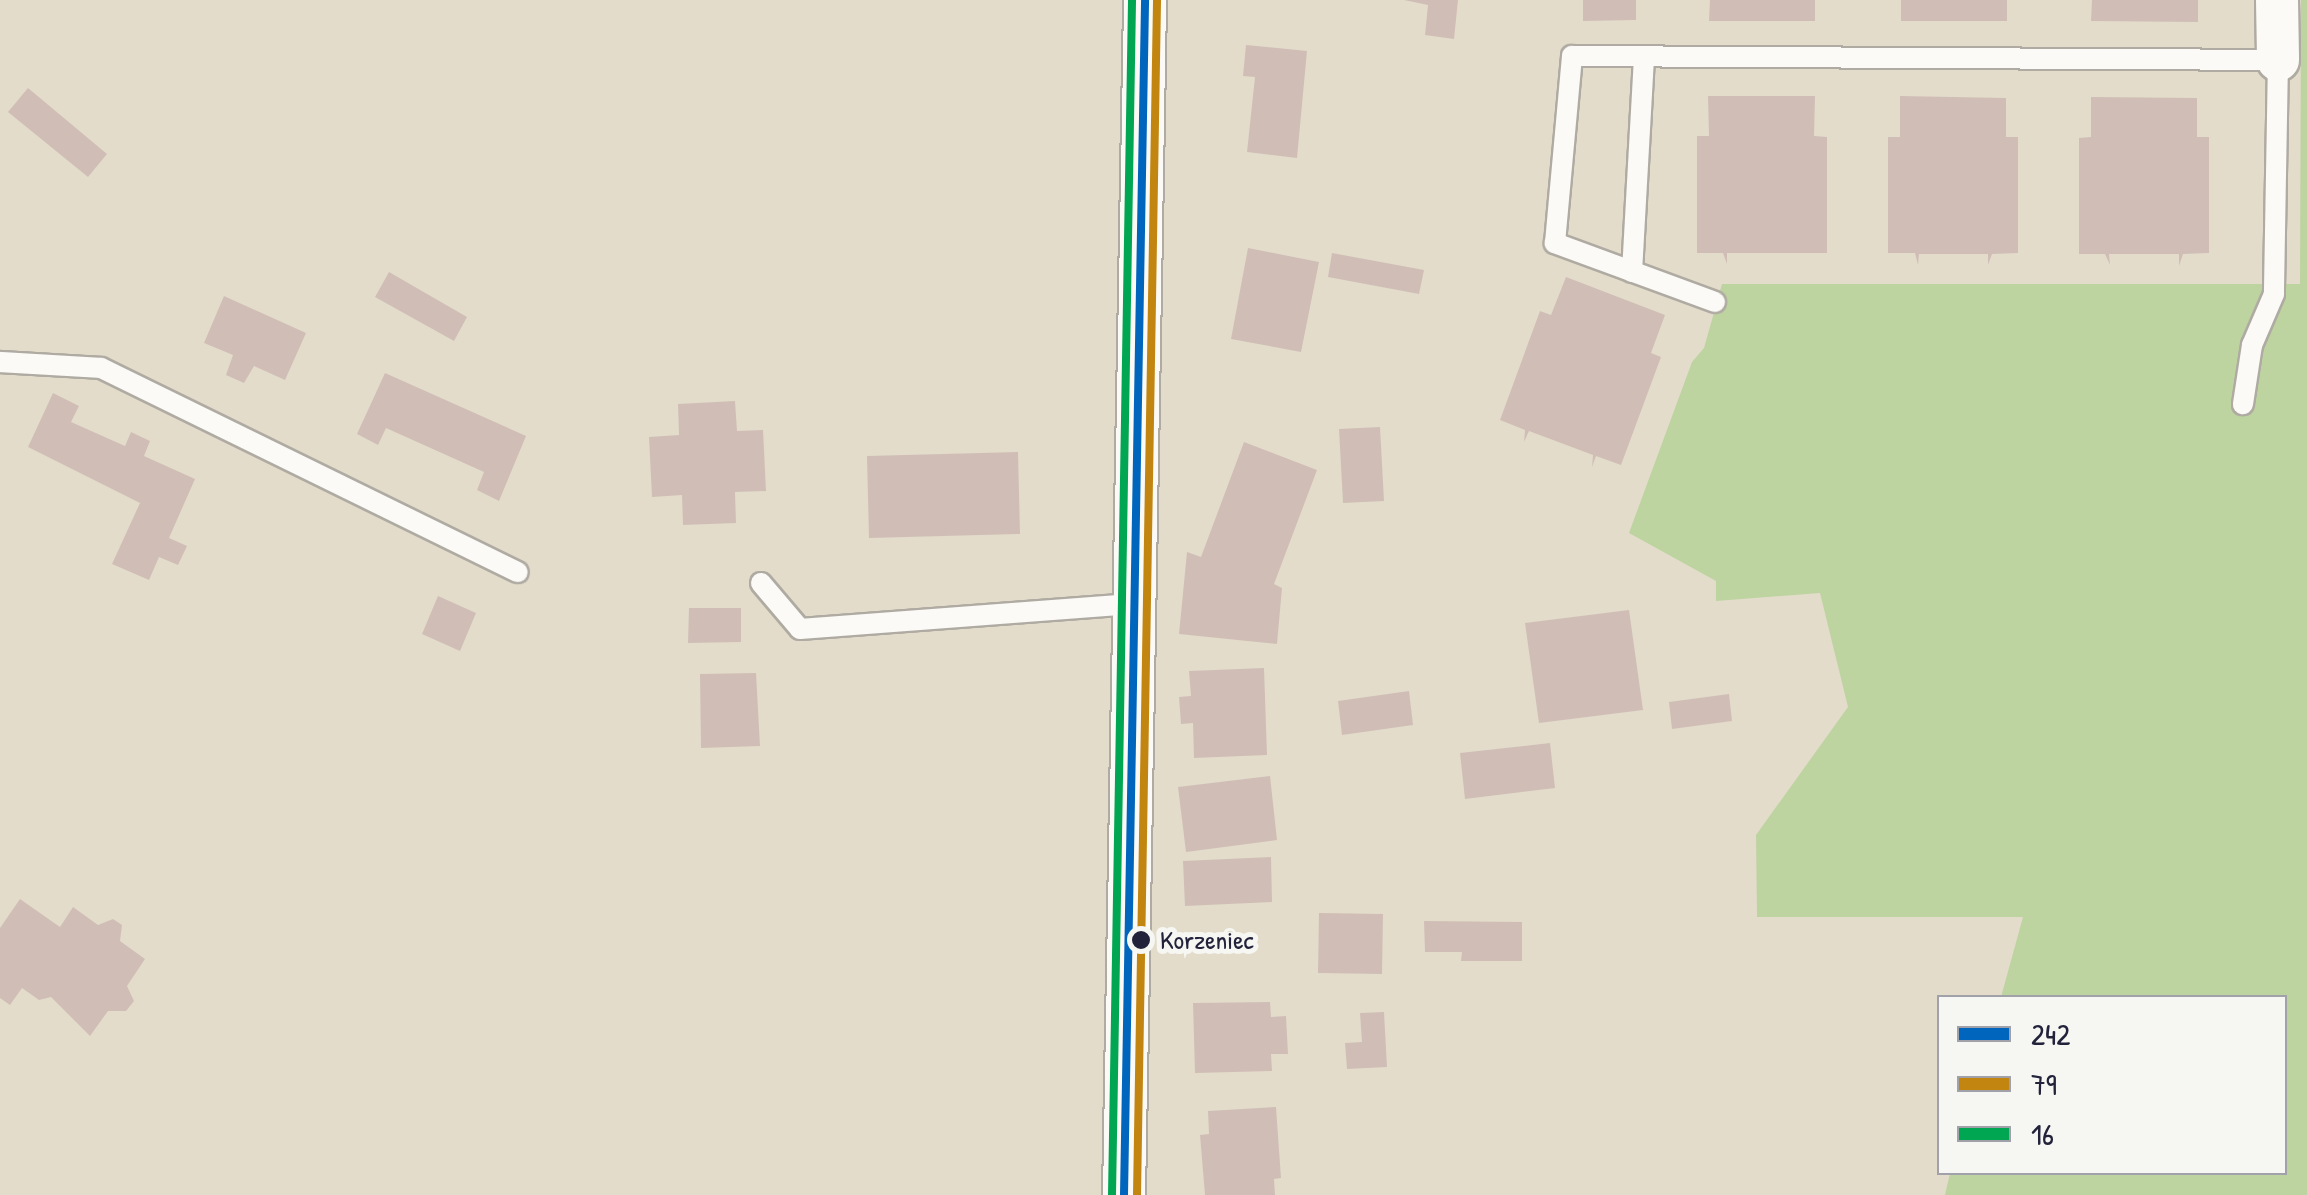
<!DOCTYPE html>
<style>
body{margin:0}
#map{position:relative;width:2307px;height:1195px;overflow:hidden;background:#e3dccb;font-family:"Patrick Hand",sans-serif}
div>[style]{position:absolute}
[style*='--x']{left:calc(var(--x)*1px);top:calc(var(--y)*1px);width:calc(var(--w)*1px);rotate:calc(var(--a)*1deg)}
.green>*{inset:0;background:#bdd4a0}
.building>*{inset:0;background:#d0beb6}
.roads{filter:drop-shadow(2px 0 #afaba2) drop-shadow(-2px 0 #afaba2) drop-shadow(0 2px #afaba2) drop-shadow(0 -2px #afaba2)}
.service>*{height:20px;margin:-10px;padding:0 10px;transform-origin:10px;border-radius:10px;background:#fbfaf7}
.minor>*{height:42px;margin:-21px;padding:0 21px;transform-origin:21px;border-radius:21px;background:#fbfaf7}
.bus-1>*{height:8px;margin:-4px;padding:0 4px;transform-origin:4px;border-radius:4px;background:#0065bd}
.bus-2>*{height:8px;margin:-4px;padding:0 4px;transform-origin:4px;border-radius:4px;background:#c2850f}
.bus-3>*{height:8px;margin:-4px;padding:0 4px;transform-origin:4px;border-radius:4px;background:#00a651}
.dots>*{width:28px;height:28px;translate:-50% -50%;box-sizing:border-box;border:5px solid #f6f6f2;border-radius:50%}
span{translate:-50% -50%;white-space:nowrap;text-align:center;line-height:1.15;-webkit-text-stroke:10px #f6f6f2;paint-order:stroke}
.bus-label{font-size:26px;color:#22223b}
.left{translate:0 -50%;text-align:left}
.legend{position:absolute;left:1937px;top:995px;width:350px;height:180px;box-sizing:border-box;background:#f6f6f2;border:2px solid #a1a1a9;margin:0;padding:12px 18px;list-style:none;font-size:30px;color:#22223b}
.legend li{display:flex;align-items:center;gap:20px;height:50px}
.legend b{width:50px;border:2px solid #a1a1a9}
</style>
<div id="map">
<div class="green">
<div style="clip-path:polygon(2301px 0,2307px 0,2307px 1195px,1945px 1195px,1950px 1173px,2284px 1172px,2284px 998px,2001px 997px,2023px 917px,1757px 917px,1756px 835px,1848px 707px,1820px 593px,1716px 601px,1716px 581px,1629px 533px,1692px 362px,1704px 348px,1722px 284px,2300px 284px)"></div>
</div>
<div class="building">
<div style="clip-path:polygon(1404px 0,1458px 0,1454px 39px,1425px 35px,1428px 5px)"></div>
<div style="clip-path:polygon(1583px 0,1636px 0,1636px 20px,1583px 21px)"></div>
<div style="clip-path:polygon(1710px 0,1815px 0,1815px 21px,1709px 21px)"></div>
<div style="clip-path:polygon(1901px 0,2007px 0,2007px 21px,1901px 21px)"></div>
<div style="clip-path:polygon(2092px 0,2198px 0,2198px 22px,2091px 21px)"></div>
<div style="clip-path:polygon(1246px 45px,1307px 51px,1297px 158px,1247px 152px,1255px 77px,1243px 76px)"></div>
<div style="clip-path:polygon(28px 88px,107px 154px,88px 177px,8px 112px)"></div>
<div style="clip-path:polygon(1708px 96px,1815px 96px,1814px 136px,1827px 137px,1827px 253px,1727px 253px,1727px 264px,1723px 253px,1697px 253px,1697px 136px,1709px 136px)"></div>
<div style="clip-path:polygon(1900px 96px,2006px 98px,2006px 137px,2018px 137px,2018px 253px,1992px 254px,1988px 265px,1988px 254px,1919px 254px,1918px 265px,1915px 253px,1888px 253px,1888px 137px,1900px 137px)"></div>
<div style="clip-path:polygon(2091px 97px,2197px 98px,2197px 137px,2209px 137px,2209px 253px,2183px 254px,2179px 266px,2179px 254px,2109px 254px,2110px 265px,2105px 254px,2079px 254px,2079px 138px,2091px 137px)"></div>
<div style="clip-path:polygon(1248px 248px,1319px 262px,1301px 352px,1231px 339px)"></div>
<div style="clip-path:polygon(1332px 253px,1424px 270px,1419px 294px,1328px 277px)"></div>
<div style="clip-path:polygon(389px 272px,467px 317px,454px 341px,375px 297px)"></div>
<div style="clip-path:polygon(1566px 277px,1665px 315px,1651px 353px,1661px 357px,1621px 465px,1596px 456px,1592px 467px,1593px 455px,1529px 431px,1524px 442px,1525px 430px,1500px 420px,1540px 311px,1551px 315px)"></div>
<div style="clip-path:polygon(224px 296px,306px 333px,285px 380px,254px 366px,244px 383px,226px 375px,233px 355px,204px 343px)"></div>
<div style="clip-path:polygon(385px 373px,526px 436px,499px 501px,477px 490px,484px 472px,386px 428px,378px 445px,357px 434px)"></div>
<div style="clip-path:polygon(53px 393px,79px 406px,71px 422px,125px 446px,131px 432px,150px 441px,144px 456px,195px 479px,169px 538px,187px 546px,178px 565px,159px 557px,149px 580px,112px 564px,140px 503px,28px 447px)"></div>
<div style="clip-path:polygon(735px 401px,737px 431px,763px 430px,766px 491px,735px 492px,736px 523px,683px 525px,682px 495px,652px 497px,649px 437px,679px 435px,678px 404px)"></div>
<div style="clip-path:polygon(1380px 427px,1384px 501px,1343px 503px,1339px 429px)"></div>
<div style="clip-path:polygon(1244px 442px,1317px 470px,1274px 584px,1282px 588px,1277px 644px,1179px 634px,1187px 552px,1201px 557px)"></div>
<div style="clip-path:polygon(1018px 452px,1020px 534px,869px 538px,867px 456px)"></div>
<div style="clip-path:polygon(438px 596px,476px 613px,460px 651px,422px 634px)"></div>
<div style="clip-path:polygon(689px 608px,741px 608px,741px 642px,688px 643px)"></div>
<div style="clip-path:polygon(1629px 610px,1643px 710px,1539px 723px,1525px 623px)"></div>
<div style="clip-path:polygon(1264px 668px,1267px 755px,1194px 758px,1193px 723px,1181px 724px,1179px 697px,1191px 696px,1189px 671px)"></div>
<div style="clip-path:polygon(756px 673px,760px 746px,701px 748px,700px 674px)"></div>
<div style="clip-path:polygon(1409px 691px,1413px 725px,1342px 735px,1338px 701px)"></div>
<div style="clip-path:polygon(1729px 694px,1732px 721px,1672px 729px,1669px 702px)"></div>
<div style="clip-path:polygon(1550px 743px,1555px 788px,1465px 799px,1460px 753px)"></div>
<div style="clip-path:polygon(1270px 776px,1277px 840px,1186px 852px,1178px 787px)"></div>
<div style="clip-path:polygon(1271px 857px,1272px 902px,1185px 906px,1183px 861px)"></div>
<div style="clip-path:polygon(20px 899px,60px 927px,73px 907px,98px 925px,113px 919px,122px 925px,120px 941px,145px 959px,127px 986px,134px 1001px,126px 1011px,108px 1011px,90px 1036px,51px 997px,39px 1000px,22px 988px,10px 1005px,0 998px,0 928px)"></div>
<div style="clip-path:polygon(1319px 913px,1383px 914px,1382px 974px,1318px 973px)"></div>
<div style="clip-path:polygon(1424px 921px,1522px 922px,1522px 961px,1461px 961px,1462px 952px,1425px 952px)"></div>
<div style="clip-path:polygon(1270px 1002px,1271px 1017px,1286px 1016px,1288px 1054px,1271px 1054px,1272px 1071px,1195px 1073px,1193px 1003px)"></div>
<div style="clip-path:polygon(1384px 1012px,1387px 1067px,1347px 1069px,1345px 1043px,1362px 1042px,1360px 1013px)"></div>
<div style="clip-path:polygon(1276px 1107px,1281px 1178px,1274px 1179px,1275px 1195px,1205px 1195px,1200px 1135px,1209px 1134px,1208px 1111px)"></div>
</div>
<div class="roads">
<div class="service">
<div style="--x:1632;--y:272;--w:216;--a:-86.8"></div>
<div style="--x:1715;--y:302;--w:171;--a:-159.8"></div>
<div style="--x:1555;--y:243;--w:188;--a:-84.8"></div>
<div style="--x:1572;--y:56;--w:706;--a:0.32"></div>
<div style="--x:2278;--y:60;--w:234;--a:91"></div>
<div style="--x:2274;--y:294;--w:56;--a:113.3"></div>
<div style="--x:2252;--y:345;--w:60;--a:98.7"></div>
<div style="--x:0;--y:362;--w:101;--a:3.4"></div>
<div style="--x:101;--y:368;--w:464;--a:26.1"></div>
<div style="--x:761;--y:583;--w:60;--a:49.7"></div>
<div style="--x:800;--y:629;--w:333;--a:-4.3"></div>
</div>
<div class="minor">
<div style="--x:2277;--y:0;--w:60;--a:89"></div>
<div style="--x:1124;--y:1195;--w:1195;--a:-88.99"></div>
</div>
</div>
<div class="bus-1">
<div style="--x:1124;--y:1195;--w:1195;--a:-88.99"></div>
</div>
<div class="bus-2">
<div style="--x:1137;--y:1195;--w:1195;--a:-89.04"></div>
</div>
<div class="bus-3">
<div style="--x:1112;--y:1195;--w:1195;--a:-89.04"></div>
</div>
<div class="dots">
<div style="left:1141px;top:940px;background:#22223b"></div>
</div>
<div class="bus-label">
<span class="left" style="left:1160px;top:940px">Korzeniec</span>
</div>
<ul class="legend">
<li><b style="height:12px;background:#0065bd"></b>242</li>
<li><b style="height:12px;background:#c2850f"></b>79</li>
<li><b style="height:12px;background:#00a651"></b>16</li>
</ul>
</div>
